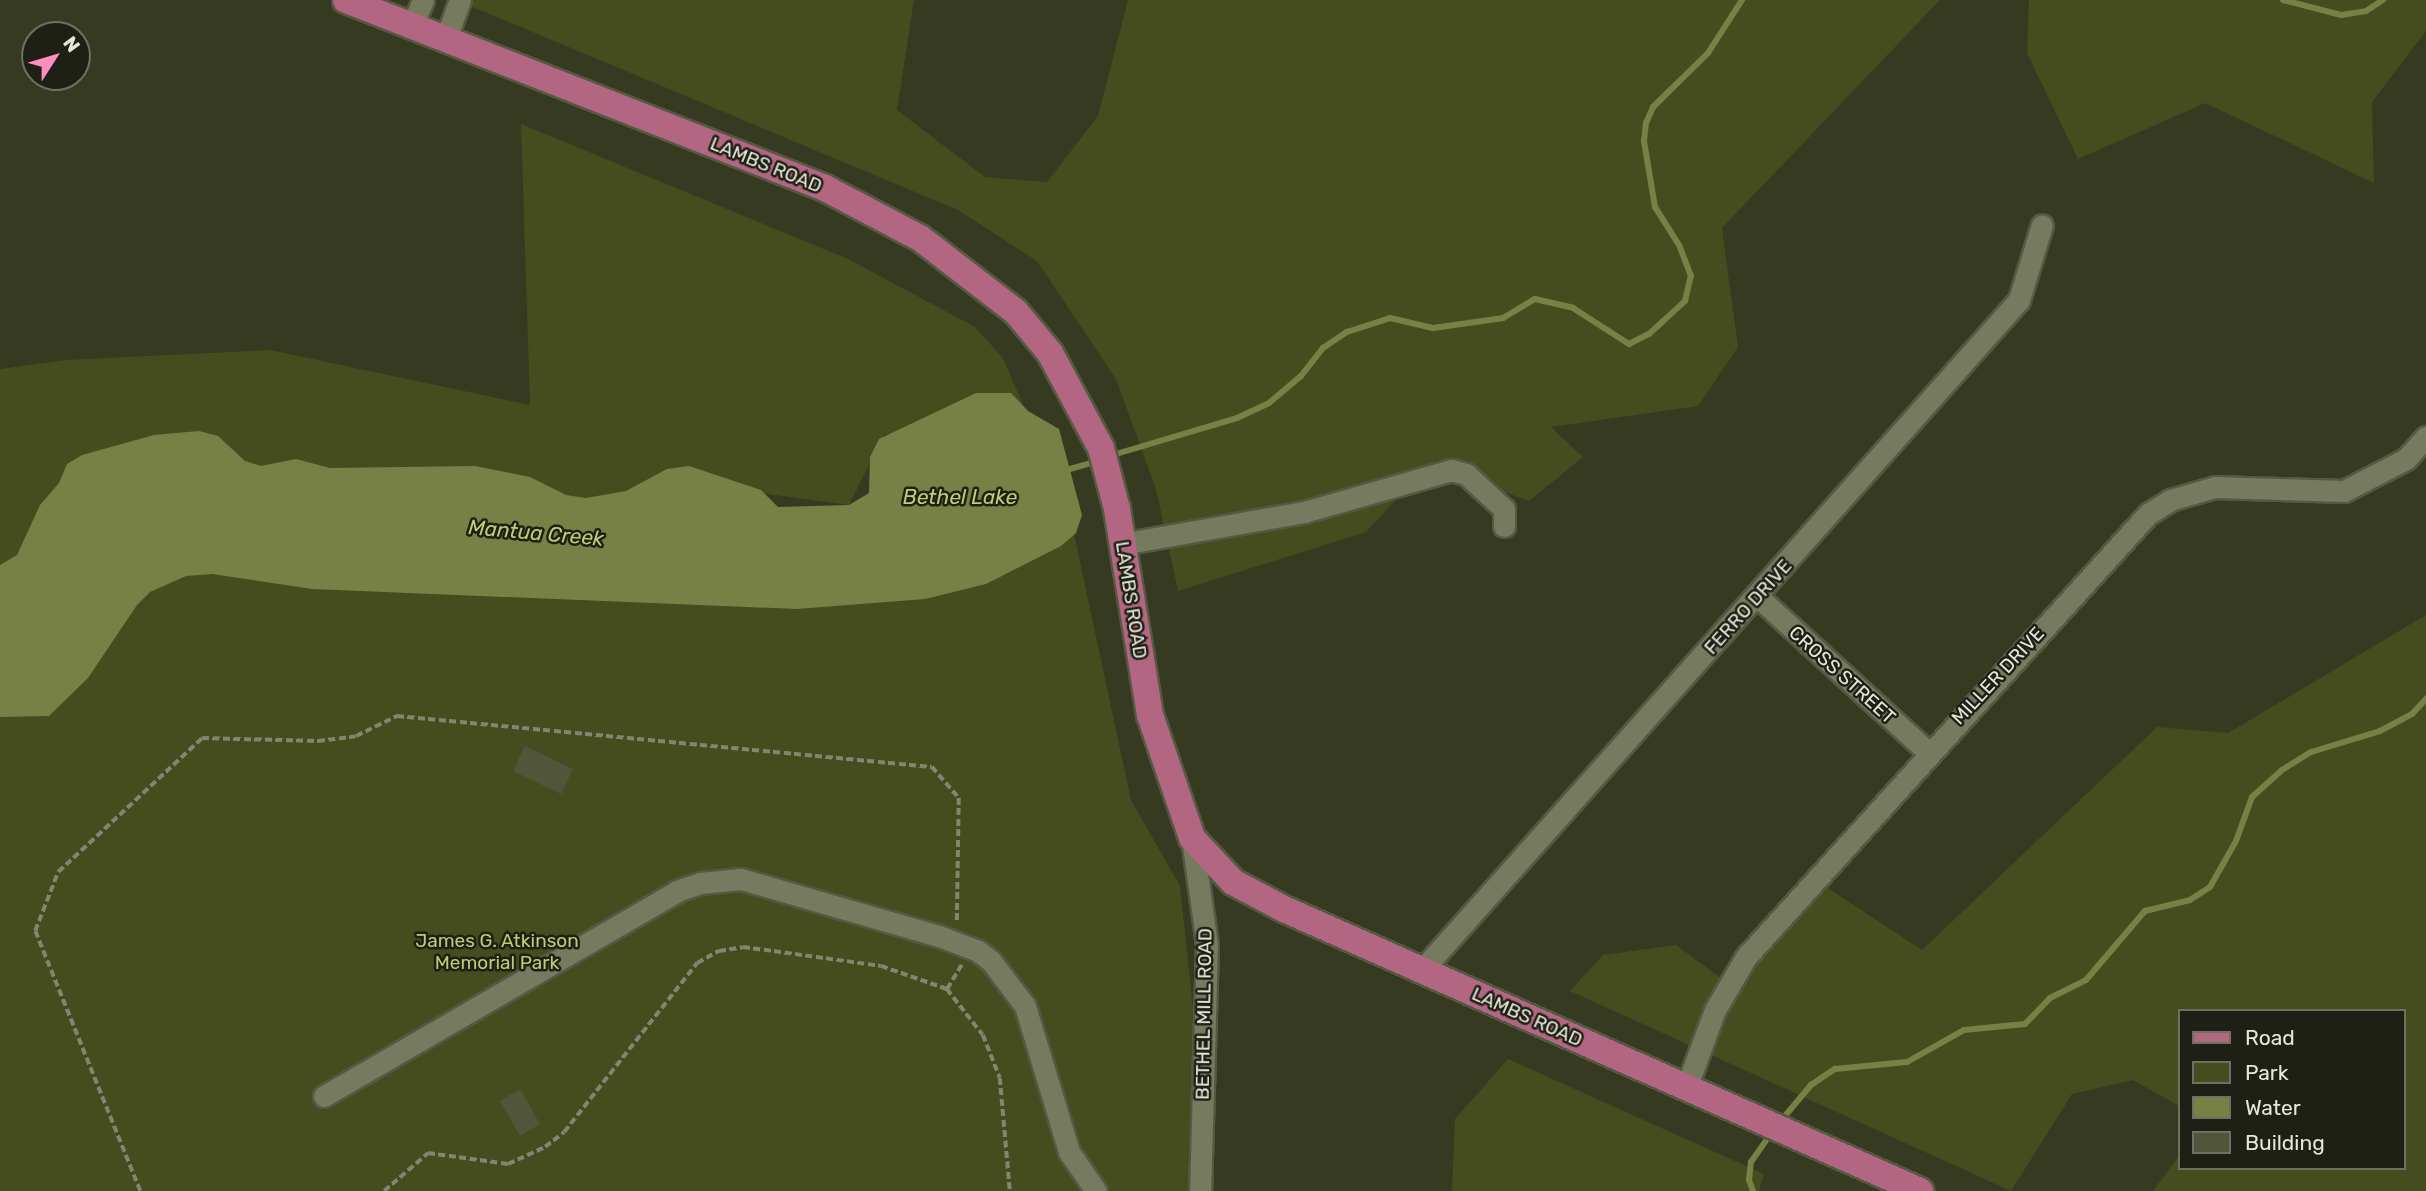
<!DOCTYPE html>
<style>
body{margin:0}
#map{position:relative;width:2426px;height:1191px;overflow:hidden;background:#363a21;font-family:Rubik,sans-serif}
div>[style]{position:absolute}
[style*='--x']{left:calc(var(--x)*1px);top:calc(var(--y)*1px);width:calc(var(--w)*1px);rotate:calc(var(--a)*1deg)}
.green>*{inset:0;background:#454c1e}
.water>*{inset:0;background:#778146}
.stream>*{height:6px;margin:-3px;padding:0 3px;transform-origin:3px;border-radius:3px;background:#778146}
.building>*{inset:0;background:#51563b}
.path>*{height:3.5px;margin-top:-1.75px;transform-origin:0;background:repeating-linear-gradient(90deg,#828671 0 7px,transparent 0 10.5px)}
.roads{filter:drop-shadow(2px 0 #555943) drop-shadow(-2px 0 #555943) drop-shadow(0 2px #555943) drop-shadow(0 -2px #555943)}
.minor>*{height:21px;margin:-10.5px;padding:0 10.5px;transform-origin:10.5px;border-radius:10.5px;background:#767b5f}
.major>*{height:26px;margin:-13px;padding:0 13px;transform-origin:13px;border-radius:13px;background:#b36681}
span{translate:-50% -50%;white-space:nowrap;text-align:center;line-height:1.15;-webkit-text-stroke:5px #1e2015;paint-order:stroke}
.street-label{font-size:19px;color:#e5e8d9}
.park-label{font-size:19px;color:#bccc74}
.water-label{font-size:21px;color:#becd76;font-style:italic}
.legend{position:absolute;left:2178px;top:1009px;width:228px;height:161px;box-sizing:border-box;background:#1e2015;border:2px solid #6e7063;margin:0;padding:9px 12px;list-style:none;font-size:21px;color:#e5e8d9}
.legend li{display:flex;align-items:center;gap:14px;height:35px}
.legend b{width:35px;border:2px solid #6e7063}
.north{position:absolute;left:21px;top:21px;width:70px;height:70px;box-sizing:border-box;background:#1e2015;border:2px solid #6e7063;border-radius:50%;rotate:53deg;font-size:19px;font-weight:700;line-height:28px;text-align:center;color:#e5e8d9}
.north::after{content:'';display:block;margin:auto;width:24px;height:32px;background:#fd8ebf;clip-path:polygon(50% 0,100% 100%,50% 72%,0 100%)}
</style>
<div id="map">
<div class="green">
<div style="clip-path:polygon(456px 0,914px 0,897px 110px,985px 177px,1047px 182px,1098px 116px,1128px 0,1940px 0,1722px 228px,1738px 347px,1698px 406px,1551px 427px,1583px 457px,1529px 501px,1429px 464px,1366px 532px,1178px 591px,1156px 489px,1116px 379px,1037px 261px,958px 210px)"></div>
<div style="clip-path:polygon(2029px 0,2426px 0,2426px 31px,2372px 102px,2374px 183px,2205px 103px,2078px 159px,2027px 53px)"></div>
<div style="clip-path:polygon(521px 124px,848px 259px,975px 327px,1003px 358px,1029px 419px,884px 435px,849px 505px,650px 478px,797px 609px,1074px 534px,1131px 800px,1180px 886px,1194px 1018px,1191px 1191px,0 1191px,0 369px,66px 360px,270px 350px,530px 405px)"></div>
<div style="clip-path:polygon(2426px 615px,2426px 1191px,2153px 1191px,2179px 1156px,2179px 1168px,2403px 1168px,2403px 1011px,2179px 1011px,2179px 1106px,2133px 1080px,2072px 1094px,2011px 1191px,1570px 991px,1603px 955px,1676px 945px,1730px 985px,1817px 881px,1922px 950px,2157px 727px,2228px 733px)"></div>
<div style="clip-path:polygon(1508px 1059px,1764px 1174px,1759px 1191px,1452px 1191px,1455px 1119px)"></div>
</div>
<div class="water">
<div style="clip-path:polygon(976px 393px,1011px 393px,1028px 411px,1059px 429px,1082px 515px,1076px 533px,1061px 546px,986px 584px,925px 599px,797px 609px,312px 589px,212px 574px,186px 576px,150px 592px,137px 605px,88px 678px,49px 716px,0 717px,0 565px,17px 555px,40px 505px,59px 483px,67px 464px,82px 455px,154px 435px,199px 431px,218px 436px,245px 461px,261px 466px,296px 459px,330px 468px,475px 466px,530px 477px,566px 495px,586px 498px,626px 491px,667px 469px,689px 466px,761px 490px,778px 507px,849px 505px,869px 493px,870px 457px,879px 439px)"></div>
</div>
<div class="stream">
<div style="--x:2283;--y:0;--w:60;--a:14.5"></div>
<div style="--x:2341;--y:15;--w:25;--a:-9"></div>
<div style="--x:2366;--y:11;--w:20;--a:-33"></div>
<div style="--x:1116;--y:454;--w:126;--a:-16.6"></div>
<div style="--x:1237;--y:418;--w:35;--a:-25"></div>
<div style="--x:1269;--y:403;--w:42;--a:-40.2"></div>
<div style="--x:1301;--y:376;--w:36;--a:-52"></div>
<div style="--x:1323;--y:348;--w:29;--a:-34"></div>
<div style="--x:1347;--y:332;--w:45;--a:-18"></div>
<div style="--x:1390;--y:318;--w:44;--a:13.1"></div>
<div style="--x:1433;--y:328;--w:71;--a:-8.1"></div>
<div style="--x:1503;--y:318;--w:37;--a:-31"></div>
<div style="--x:1535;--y:299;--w:39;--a:13"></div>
<div style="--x:1573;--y:308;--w:67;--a:32.7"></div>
<div style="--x:1629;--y:344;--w:22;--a:-27"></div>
<div style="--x:1649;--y:334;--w:49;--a:-42.5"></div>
<div style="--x:1685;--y:301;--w:26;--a:-77"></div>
<div style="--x:1691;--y:276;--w:33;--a:-111"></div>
<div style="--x:1679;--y:245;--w:45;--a:-122.3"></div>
<div style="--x:1655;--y:207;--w:67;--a:-99.5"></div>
<div style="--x:1644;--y:141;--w:18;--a:-84"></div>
<div style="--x:1646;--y:123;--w:17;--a:-66"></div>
<div style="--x:1653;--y:107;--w:77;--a:-44.5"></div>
<div style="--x:1708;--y:53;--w:63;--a:-57.3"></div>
<div style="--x:1063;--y:471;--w:26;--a:-16"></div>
<div style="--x:1779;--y:1123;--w:50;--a:-49.9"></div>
<div style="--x:1811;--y:1085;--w:29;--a:-34"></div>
<div style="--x:1835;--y:1069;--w:72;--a:-5.6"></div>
<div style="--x:1907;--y:1062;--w:65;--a:-29.3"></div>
<div style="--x:1964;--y:1030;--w:61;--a:-5.6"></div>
<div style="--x:2025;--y:1024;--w:36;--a:-46"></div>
<div style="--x:2050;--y:998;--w:40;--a:-26.6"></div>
<div style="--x:2086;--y:980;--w:91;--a:-49.5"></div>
<div style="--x:2145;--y:911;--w:46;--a:-13.7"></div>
<div style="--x:2190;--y:900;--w:24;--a:-33"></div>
<div style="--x:2210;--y:887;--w:53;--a:-60.5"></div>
<div style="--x:2236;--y:841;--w:47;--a:-70"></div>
<div style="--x:2252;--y:797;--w:40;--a:-42"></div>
<div style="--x:2282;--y:770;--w:34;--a:-32"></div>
<div style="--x:2311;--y:752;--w:72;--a:-16.9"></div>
<div style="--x:2380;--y:731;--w:36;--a:-28"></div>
<div style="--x:2412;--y:714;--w:21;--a:-47"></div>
<div style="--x:1753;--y:1191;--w:12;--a:-110"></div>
<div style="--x:1749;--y:1180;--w:18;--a:-84"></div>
<div style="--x:1751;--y:1162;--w:38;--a:-55"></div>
</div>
<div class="building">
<div style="clip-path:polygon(525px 746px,573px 769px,561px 794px,513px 771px)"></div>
<div style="clip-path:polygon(520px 1089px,540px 1124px,520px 1136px,500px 1101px)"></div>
</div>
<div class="path">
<div style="--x:947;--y:989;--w:29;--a:-59"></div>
<div style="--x:140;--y:1191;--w:280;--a:-112"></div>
<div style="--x:35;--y:931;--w:63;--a:-68.7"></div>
<div style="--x:58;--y:872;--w:197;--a:-42.9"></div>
<div style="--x:202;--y:738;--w:116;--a:1.5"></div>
<div style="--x:318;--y:741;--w:38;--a:-7"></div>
<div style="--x:356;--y:736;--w:46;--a:-26"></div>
<div style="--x:397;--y:716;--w:537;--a:5.45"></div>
<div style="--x:932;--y:767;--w:41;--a:48.9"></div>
<div style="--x:959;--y:798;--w:124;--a:90.9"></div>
<div style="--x:384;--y:1191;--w:58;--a:-40.8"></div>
<div style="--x:428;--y:1153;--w:81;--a:7.8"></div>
<div style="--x:508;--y:1164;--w:41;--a:-24.7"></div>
<div style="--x:545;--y:1147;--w:24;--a:-38"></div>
<div style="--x:564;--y:1132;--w:215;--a:-51.8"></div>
<div style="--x:697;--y:963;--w:25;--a:-29"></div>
<div style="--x:719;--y:951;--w:24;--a:-9"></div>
<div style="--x:743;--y:947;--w:139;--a:7.8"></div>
<div style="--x:881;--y:966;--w:70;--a:19.2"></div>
<div style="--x:947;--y:989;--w:58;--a:52"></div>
<div style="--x:983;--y:1035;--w:46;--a:68.4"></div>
<div style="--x:1000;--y:1078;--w:113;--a:84.9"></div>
</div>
<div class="roads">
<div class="minor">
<div style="--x:412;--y:26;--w:28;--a:-67"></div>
<div style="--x:446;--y:38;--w:40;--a:-69.8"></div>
<div style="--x:1121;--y:544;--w:186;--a:-9.9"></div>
<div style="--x:1304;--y:512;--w:153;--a:-15.9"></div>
<div style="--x:1451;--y:470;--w:16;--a:15"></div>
<div style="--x:1466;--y:474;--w:52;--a:42.6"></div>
<div style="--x:1504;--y:509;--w:17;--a:90"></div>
<div style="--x:1757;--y:596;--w:231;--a:42.4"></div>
<div style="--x:1192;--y:838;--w:108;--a:82"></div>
<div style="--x:1207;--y:945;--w:246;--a:91.6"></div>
<div style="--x:1422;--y:970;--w:897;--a:-48.3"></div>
<div style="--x:2019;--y:300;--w:78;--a:-73"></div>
<div style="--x:1686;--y:1088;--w:83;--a:-69.6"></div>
<div style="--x:1715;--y:1010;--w:61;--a:-59.7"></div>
<div style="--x:1746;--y:957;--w:598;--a:-47.78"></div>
<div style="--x:2148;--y:514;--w:26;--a:-32"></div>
<div style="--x:2170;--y:500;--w:47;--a:-16.1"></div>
<div style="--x:2215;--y:487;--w:129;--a:1.8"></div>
<div style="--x:2344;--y:491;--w:70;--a:-27.3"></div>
<div style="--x:2406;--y:459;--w:30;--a:-48"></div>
<div style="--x:324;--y:1096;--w:408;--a:-30.1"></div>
<div style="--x:677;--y:891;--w:24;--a:-19"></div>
<div style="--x:700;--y:883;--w:41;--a:-5.6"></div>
<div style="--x:741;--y:879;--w:206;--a:16.1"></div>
<div style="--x:939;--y:936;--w:42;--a:21"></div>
<div style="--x:978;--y:951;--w:16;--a:38"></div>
<div style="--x:991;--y:961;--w:56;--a:52.9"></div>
<div style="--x:1025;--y:1006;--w:152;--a:73.2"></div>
<div style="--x:1069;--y:1152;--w:47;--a:55.3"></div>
</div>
<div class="major">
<div style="--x:346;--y:0;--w:515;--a:21.43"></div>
<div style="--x:825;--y:188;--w:107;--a:27.8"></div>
<div style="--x:920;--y:238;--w:121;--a:37.6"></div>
<div style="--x:1016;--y:312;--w:53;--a:50.3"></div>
<div style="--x:1050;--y:353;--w:108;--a:61.8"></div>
<div style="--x:1101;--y:448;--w:63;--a:75.3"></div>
<div style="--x:1117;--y:509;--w:209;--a:80.9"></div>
<div style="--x:1150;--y:715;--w:130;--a:71.1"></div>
<div style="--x:1192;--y:838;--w:60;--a:47"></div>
<div style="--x:1233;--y:882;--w:58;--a:27.9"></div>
<div style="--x:1284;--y:909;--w:696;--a:23.91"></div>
</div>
</div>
<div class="street-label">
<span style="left:766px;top:165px;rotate:22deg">LAMBS ROAD</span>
<span style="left:1131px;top:600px;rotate:81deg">LAMBS ROAD</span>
<span style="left:1748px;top:607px;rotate:-48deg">FERRO DRIVE</span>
<span style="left:1842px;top:675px;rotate:42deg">CROSS STREET</span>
<span style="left:1998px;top:676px;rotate:-47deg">MILLER DRIVE</span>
<span style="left:1204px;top:1014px;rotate:-89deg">BETHEL MILL ROAD</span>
<span style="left:1527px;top:1017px;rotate:24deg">LAMBS ROAD</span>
</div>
<div class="park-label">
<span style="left:497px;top:952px">James G. Atkinson<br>Memorial Park</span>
</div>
<div class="water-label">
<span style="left:960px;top:497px">Bethel Lake</span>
<span style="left:536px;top:533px;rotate:5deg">Mantua Creek</span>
</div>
<ul class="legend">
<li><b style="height:9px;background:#b36681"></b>Road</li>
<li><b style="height:19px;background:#454c1e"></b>Park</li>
<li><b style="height:19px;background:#778146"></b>Water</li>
<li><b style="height:19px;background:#51563b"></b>Building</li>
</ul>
<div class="north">N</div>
</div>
